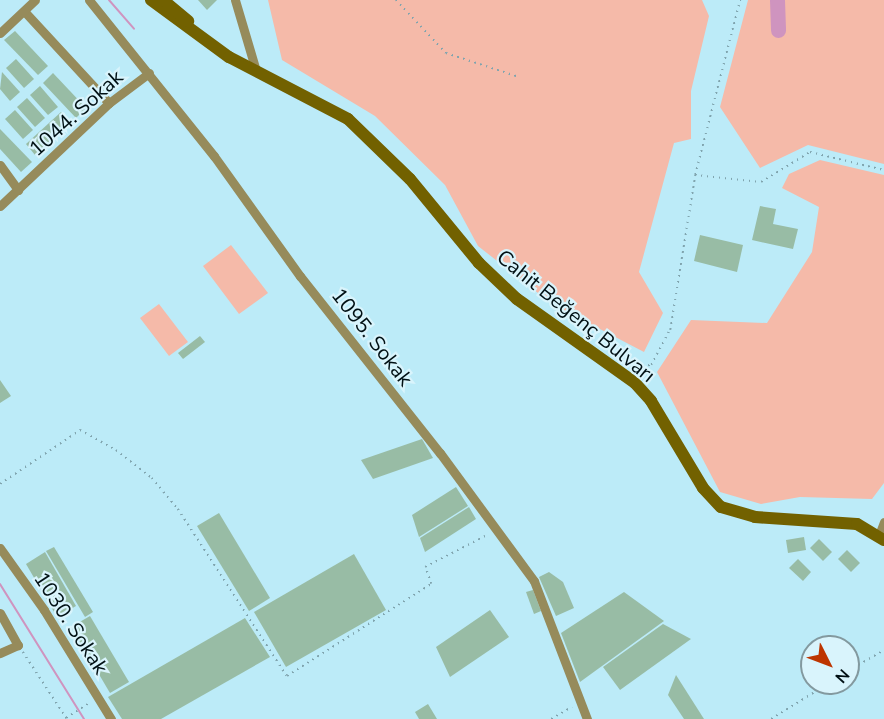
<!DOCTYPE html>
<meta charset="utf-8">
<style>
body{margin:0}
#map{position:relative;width:884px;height:719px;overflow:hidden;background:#bcebf8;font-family:"Nunito Sans",sans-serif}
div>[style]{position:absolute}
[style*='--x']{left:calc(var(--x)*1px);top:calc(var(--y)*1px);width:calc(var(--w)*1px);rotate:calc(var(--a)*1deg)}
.green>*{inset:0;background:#f5baa9}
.stream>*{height:2px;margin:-1px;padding:0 1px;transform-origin:1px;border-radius:1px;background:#cf94bf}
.river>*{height:15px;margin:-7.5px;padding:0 7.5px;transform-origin:7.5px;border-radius:7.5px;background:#cf94bf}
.building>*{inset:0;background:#98bca5}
.path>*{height:1.5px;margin-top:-0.75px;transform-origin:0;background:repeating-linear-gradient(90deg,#80a4ae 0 1.5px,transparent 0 6px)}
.street>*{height:9px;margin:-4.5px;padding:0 4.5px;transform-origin:4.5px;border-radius:4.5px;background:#968b5b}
.secondary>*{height:12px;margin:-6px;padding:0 6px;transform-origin:6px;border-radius:6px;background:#726100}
span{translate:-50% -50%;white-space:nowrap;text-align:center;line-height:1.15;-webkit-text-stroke:4.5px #d9f4fc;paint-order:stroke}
.street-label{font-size:21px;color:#011014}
.north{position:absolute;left:800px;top:635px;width:60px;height:60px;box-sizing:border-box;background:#d9f4fc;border:2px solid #83999f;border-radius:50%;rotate:132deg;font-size:16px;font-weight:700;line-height:24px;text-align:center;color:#011014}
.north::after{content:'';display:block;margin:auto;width:21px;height:27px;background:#bd3500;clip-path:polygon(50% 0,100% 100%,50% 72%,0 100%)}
</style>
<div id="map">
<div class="green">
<div style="clip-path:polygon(268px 0,702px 0,709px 16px,691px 91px,691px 139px,674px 143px,639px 272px,663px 313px,644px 352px,552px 304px,478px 246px,445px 185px,375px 116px,282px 60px)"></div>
<div style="clip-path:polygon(748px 0,884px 0,884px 164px,808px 145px,760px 168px,720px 107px)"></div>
<div style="clip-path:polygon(820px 160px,884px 175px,884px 483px,872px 499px,800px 497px,761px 504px,720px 492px,657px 372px,691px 320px,767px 323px,812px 252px,819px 207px,782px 188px,789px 174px)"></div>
<div style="clip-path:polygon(231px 245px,268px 293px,239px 314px,203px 266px)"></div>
<div style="clip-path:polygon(159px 304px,188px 342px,169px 356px,140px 318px)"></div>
</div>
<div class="stream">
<div style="--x:109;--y:0;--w:38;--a:49"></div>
<div style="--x:0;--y:584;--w:159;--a:58.1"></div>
</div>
<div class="river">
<div style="--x:777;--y:0;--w:30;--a:88"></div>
</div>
<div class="building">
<div style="clip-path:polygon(198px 0,217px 0,207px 10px)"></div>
<div style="clip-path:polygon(15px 31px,48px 66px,38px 75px,4px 40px)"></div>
<div style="clip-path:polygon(16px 59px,34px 79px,24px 88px,6px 68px)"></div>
<div style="clip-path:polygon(2px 72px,20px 92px,10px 101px,0 89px)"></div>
<div style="clip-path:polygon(53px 73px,86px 108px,76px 118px,43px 83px)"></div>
<div style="clip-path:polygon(40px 86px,58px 107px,48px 115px,30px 95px)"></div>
<div style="clip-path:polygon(27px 98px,45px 118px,35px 127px,17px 107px)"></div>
<div style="clip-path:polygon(15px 110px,33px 130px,23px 139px,5px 119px)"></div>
<div style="clip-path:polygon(61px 112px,71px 122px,35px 155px,26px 144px)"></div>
<div style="clip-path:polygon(0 129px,32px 162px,21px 172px,0 149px)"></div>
<div style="clip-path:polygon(760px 206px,776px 209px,773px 224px,798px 229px,793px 249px,752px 240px)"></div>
<div style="clip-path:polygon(700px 235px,743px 245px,737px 272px,694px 261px)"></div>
<div style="clip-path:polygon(200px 336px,205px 342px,183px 359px,178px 353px)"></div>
<div style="clip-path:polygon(0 380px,11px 396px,0 403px)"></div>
<div style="clip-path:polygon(422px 439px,433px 458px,373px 479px,361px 460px)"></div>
<div style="clip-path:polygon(456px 487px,468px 506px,419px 537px,412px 515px)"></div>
<div style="clip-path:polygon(469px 507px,476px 519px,425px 552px,420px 538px)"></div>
<div style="clip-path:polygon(219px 513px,270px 598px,249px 611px,197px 526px)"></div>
<div style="clip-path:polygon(804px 537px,806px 550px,788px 553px,786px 540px)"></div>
<div style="clip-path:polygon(819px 539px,832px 552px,823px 561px,810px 548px)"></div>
<div style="clip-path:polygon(54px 547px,93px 612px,85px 617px,46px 551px)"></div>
<div style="clip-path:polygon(847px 550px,860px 563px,851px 572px,838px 559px)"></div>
<div style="clip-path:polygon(45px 552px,76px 606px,57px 617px,26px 564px)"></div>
<div style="clip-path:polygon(354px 554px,386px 610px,286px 667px,254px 612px)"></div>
<div style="clip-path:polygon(798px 559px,811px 572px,803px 581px,789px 568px)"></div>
<div style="clip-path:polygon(549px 572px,563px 582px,574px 608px,556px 616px,539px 577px)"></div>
<div style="clip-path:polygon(533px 590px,541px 611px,534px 614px,526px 592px)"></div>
<div style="clip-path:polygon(624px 592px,664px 621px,580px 682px,561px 633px)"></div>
<div style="clip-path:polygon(490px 610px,509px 637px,450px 677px,436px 647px)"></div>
<div style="clip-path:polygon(90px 616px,129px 682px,110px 693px,71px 627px)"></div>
<div style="clip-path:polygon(245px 618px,270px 657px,161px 719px,122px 719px,108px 697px)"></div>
<div style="clip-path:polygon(663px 624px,691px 639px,620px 690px,603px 667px)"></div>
<div style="clip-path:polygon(676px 675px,704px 719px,684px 719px,668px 695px)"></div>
<div style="clip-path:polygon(428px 704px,437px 719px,419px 719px,415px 712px)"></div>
</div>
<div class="path">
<div style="--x:396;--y:0;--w:73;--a:46.7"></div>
<div style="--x:446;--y:53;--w:77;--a:18.2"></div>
<div style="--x:695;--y:175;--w:66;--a:6.1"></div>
<div style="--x:761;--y:182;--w:57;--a:-31.5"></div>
<div style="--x:810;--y:152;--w:76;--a:13.7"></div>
<div style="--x:630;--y:366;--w:21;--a:-3"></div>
<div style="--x:651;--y:365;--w:40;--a:-62"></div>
<div style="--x:670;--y:330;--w:157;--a:-80.8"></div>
<div style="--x:695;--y:175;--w:181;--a:-75.6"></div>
<div style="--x:0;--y:484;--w:97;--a:-34"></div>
<div style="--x:80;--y:430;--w:41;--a:29.1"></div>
<div style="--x:116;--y:450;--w:46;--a:37.9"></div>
<div style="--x:152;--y:478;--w:40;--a:50"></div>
<div style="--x:178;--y:509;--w:199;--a:56.9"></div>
<div style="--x:287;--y:676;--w:171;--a:-32.6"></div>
<div style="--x:431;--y:584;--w:18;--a:-109"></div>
<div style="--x:425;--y:567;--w:70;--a:-27.3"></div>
<div style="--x:23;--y:652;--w:80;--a:56.7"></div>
<div style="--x:848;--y:671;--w:42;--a:-30.3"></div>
<div style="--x:66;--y:718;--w:27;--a:-33"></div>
<div style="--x:551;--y:719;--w:24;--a:-30"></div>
<div style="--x:771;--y:719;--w:68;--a:-31.8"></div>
</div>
<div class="street">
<div style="--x:89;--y:0;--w:200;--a:51.3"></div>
<div style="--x:214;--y:156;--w:148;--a:54.4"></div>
<div style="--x:300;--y:276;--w:226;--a:51.7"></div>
<div style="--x:440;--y:453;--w:159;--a:53.7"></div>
<div style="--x:534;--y:581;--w:148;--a:69"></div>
<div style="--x:235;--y:0;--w:74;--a:73.5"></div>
<div style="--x:24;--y:11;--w:125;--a:47.3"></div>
<div style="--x:0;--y:33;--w:48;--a:-43.3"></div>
<div style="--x:0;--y:165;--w:31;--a:54"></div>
<div style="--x:0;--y:206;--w:150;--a:-43.4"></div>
<div style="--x:109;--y:103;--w:50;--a:-36.9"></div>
<div style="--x:879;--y:535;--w:14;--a:-69"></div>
<div style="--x:0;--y:548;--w:76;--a:54.6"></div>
<div style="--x:44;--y:610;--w:128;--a:58.4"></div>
<div style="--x:0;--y:613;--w:37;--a:61"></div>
<div style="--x:18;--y:645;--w:20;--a:156"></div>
</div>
<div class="secondary">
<div style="--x:151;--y:0;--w:97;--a:36.2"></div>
<div style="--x:229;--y:57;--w:134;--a:27.5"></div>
<div style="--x:348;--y:119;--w:86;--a:44.1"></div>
<div style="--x:410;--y:179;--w:109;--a:50.6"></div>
<div style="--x:479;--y:263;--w:52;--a:43.5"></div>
<div style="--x:517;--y:299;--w:145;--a:35.4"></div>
<div style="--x:635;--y:383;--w:24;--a:48"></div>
<div style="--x:651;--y:401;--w:101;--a:59.1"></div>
<div style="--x:703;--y:488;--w:26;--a:47"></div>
<div style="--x:721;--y:507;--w:35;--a:16"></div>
<div style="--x:755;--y:517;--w:102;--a:3.9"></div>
<div style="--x:857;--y:524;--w:31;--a:31"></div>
<div style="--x:163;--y:0;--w:33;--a:40"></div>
</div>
<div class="street-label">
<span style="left:76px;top:113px;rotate:-42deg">1044. Sokak</span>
<span style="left:576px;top:316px;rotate:39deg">Cahit Beğenç Bulvarı</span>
<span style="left:372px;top:337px;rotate:52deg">1095. Sokak</span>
<span style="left:71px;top:623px;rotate:57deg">1030. Sokak</span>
</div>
<div class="north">N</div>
</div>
